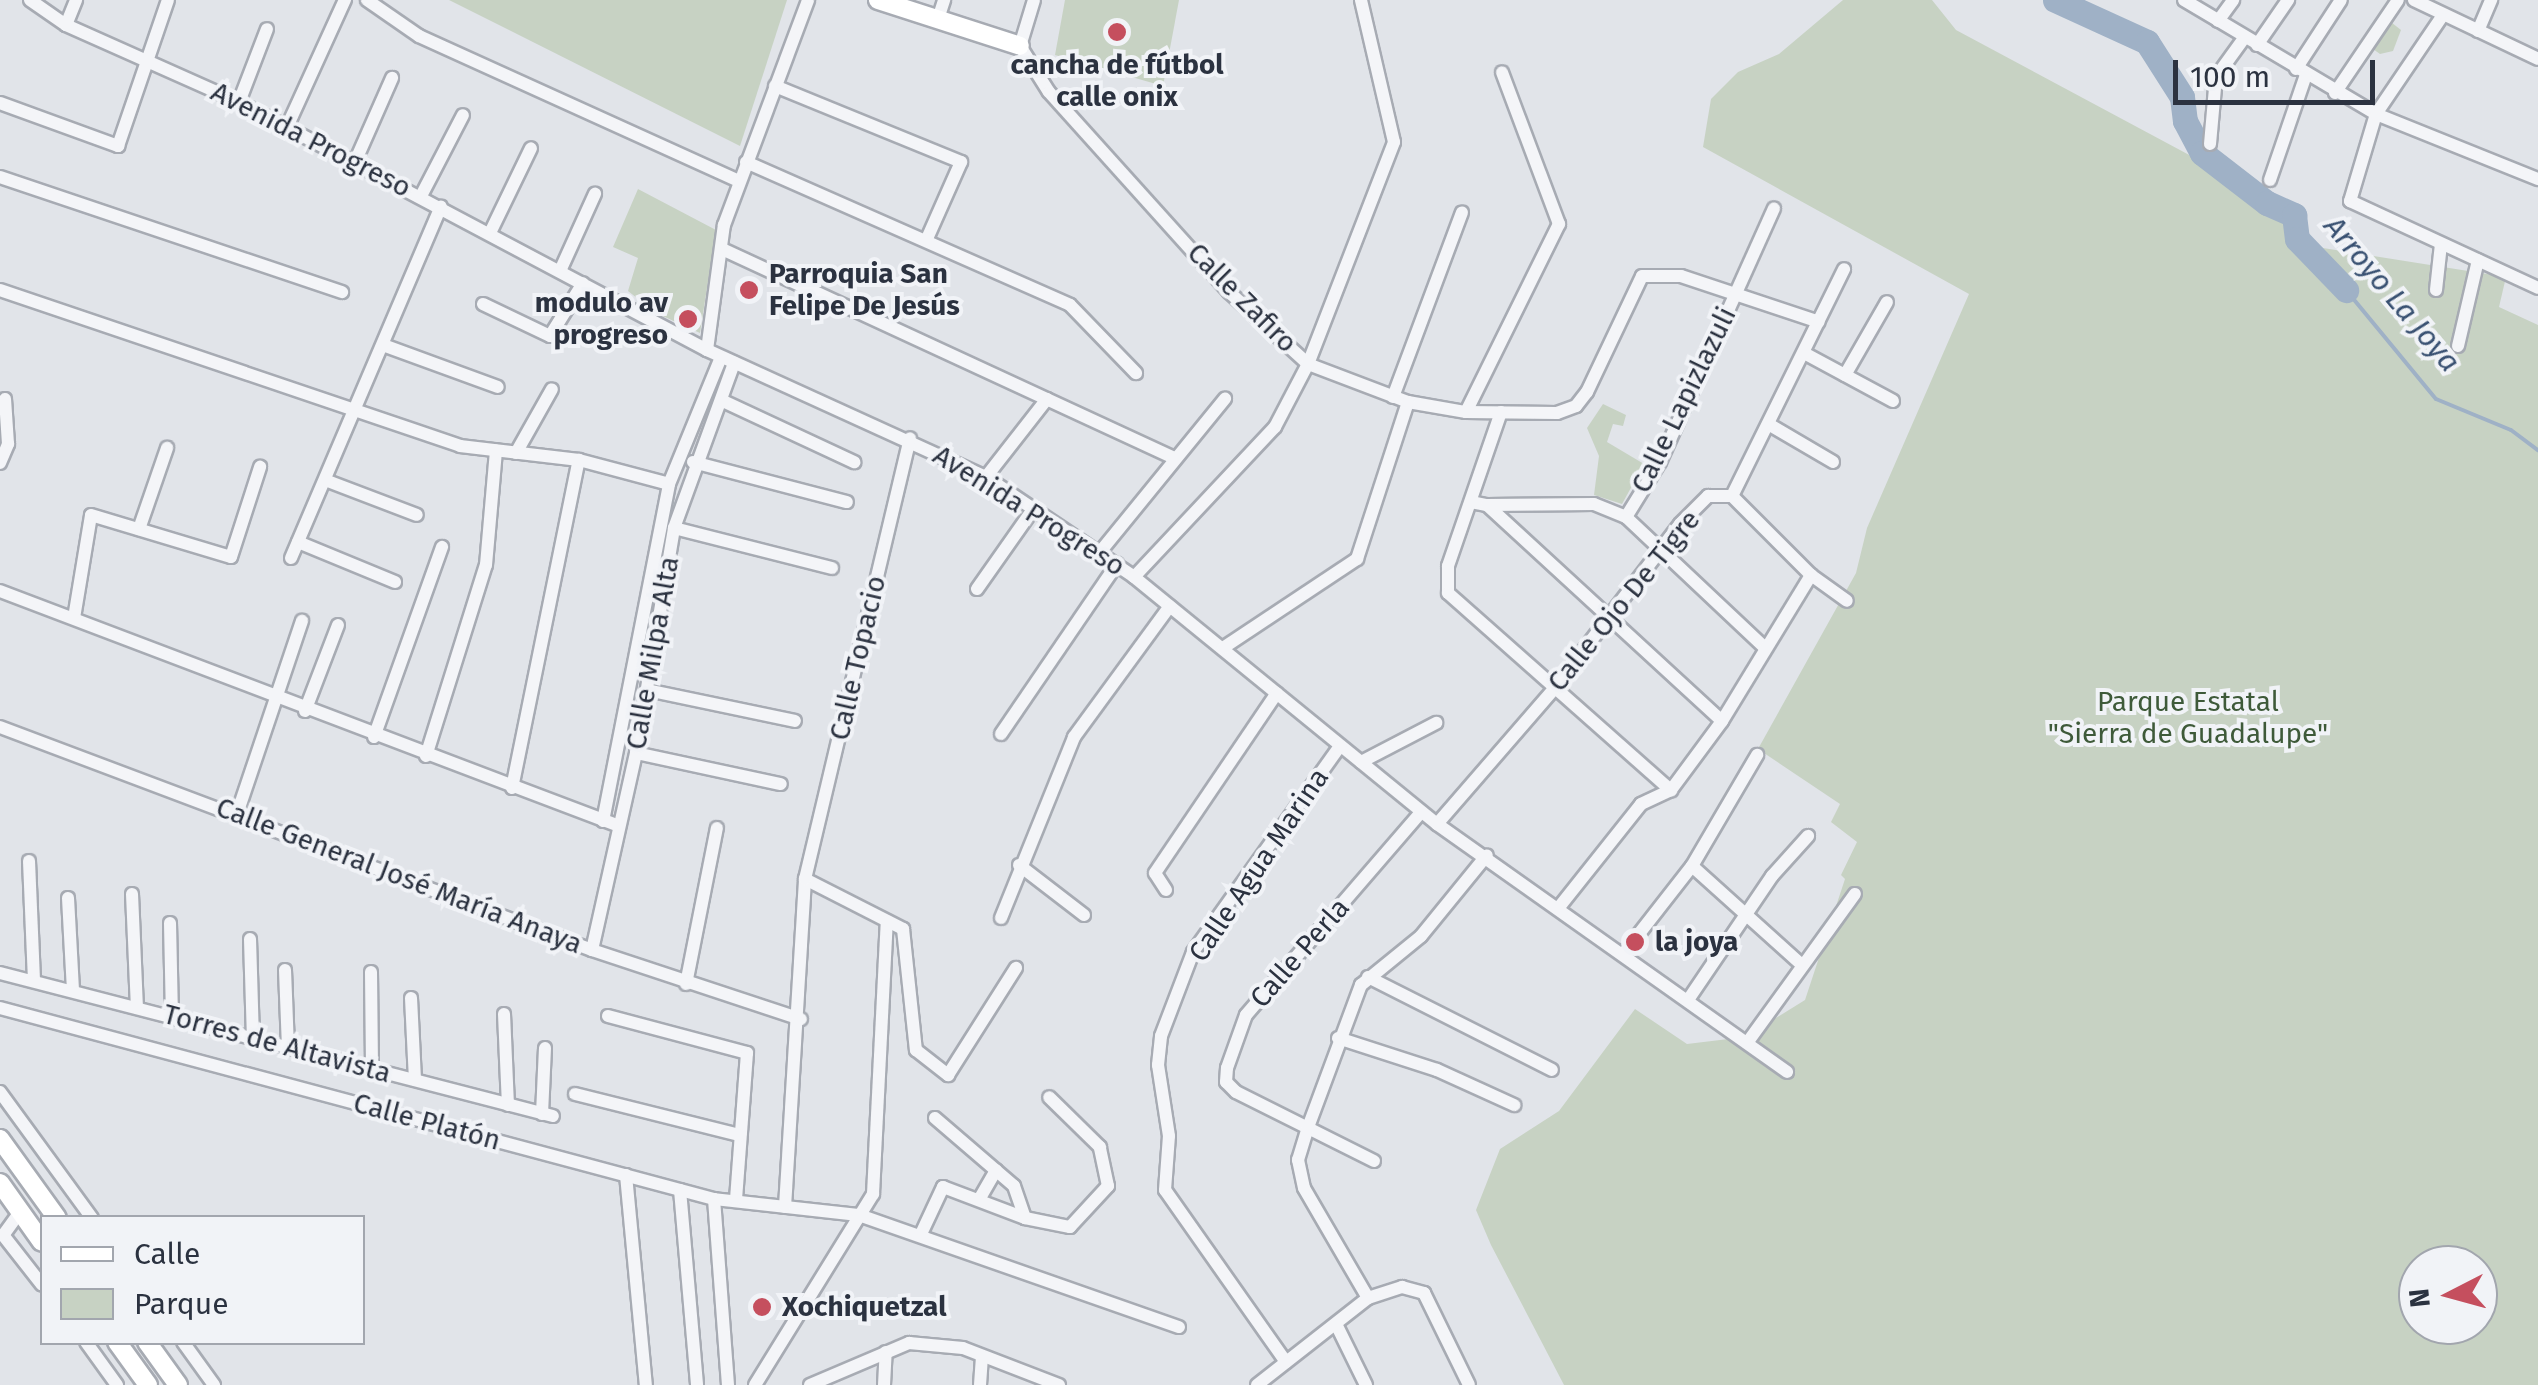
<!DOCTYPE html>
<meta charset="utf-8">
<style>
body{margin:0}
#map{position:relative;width:2538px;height:1385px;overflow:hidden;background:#e1e4e9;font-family:"Fira Sans",sans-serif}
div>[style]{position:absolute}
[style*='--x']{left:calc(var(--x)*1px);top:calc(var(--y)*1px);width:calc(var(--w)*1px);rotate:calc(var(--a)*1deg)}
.green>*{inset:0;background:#c7d2c3}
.stream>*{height:4px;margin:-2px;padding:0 2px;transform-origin:2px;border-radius:2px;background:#9fb1c6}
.river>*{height:25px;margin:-12.5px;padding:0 12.5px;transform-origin:12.5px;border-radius:12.5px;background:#9fb1c6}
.roads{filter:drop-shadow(2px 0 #a7abb3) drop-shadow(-2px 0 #a7abb3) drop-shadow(0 2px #a7abb3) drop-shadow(0 -2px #a7abb3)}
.street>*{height:12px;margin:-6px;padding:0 6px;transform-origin:6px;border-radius:6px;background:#f4f5f8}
.secondary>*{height:18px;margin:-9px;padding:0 9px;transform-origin:9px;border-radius:9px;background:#fff}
.dots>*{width:28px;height:28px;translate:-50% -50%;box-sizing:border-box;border:5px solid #f1f3f7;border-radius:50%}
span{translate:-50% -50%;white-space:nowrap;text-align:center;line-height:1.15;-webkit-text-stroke:8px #f1f3f7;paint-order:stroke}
.poi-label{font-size:28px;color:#2b3240;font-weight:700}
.left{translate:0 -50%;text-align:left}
.right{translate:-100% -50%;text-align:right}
.street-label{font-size:28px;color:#2b3240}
.park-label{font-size:28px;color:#3e5a39}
.water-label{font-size:30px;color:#385071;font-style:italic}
.legend{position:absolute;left:40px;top:1215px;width:325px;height:130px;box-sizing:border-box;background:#f1f3f7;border:2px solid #a2a6ae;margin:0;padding:12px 18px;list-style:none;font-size:30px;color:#2b3240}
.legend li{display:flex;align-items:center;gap:20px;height:50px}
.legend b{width:50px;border:2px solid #a2a6ae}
.north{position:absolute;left:2398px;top:1245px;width:100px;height:100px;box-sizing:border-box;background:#f1f3f7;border:2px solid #a2a6ae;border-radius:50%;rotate:264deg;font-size:28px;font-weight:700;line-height:40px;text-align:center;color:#2b3240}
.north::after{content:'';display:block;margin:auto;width:35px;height:45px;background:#c54f5e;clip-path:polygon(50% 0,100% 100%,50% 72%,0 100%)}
.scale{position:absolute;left:2173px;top:60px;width:202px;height:45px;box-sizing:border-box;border:5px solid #2b3240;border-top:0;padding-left:12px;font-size:30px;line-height:35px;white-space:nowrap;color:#2b3240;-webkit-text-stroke:8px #f1f3f7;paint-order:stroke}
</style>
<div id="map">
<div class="green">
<div style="clip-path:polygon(449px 0,787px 0,740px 146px)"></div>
<div style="clip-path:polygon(1065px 0,1179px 0,1163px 86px,1055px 55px)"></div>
<div style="clip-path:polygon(evenodd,1843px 0,1932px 0,1956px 30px,2193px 157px,2323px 248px,2506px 277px,2499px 307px,2538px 325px,2538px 1385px,1564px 1385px,1491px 1245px,1476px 1210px,1500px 1149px,1559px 1111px,1635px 1009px,1687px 1044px,1745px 1037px,1805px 1000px,1845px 879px,1841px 875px,1857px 842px,1831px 822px,1840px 804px,1758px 749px,1856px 573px,1867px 528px,1969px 294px,1703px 147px,1711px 99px,1738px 72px,1779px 54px,1843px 0,2418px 1265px,2478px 1265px,2478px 1325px,2418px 1325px,2418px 1265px)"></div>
<div style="clip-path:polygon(2387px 19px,2401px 30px,2393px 51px,2380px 54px,2373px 49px)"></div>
<div style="clip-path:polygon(638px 189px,716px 230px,700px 333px,656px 313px,628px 291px,638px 258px,613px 247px)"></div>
<div style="clip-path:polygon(1603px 404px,1626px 415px,1623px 426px,1613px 424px,1607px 442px,1644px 464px,1622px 504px,1594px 495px,1599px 456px,1587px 428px)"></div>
</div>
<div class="stream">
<div style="--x:2346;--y:290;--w:141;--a:50.5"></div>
<div style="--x:2436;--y:399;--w:81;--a:22.5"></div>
<div style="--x:2511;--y:430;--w:34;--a:37"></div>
</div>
<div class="river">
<div style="--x:2055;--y:0;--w:101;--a:24.5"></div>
<div style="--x:2147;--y:42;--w:65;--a:57.5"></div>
<div style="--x:2182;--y:97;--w:24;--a:83"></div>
<div style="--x:2185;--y:121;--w:36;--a:62"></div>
<div style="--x:2202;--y:153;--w:82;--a:37.6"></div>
<div style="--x:2267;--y:203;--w:30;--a:24"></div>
<div style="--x:2294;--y:215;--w:24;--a:83"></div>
<div style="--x:2297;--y:239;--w:71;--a:46.1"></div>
</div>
<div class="roads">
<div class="street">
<div style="--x:30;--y:0;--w:44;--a:34.8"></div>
<div style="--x:66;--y:25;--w:189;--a:24"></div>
<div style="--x:239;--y:102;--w:530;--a:27.92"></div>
<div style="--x:707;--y:350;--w:307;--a:24.5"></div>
<div style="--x:986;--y:477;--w:179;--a:34"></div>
<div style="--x:1134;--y:577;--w:391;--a:39.2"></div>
<div style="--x:1437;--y:824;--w:429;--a:35.3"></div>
<div style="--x:367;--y:0;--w:63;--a:34.7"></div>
<div style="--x:419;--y:36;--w:350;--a:24.4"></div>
<div style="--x:1034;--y:0;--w:48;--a:106.9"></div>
<div style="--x:1020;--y:46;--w:54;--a:57.8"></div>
<div style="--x:1049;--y:92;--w:269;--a:48"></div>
<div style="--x:1229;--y:292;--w:107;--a:42.3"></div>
<div style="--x:1308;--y:364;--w:107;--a:20.8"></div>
<div style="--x:1408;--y:402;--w:59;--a:9.8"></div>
<div style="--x:1466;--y:412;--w:91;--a:0.6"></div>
<div style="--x:1557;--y:413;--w:20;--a:-20"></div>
<div style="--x:1576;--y:406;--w:18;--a:-52"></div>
<div style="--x:1587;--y:392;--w:128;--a:-64.6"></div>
<div style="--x:1642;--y:276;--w:39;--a:0"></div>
<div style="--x:1681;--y:276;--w:145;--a:18.4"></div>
<div style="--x:2184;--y:0;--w:223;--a:30.7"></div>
<div style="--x:2376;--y:114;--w:175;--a:21.9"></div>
<div style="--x:2414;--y:0;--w:137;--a:25.4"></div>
<div style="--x:2443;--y:15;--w:120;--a:124.1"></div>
<div style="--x:2376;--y:114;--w:91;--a:106.6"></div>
<div style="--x:2350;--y:201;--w:207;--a:24.8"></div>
<div style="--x:938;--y:19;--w:20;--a:-72"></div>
<div style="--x:2218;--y:21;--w:26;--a:-54"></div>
<div style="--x:66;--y:25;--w:27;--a:-68"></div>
<div style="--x:2478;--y:31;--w:34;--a:-67"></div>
<div style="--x:2257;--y:45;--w:55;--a:-55.4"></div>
<div style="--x:2296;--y:69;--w:82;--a:-56.9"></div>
<div style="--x:775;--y:86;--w:201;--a:22.2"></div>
<div style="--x:961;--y:162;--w:86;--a:113.9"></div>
<div style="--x:2335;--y:93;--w:112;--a:-55.9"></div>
<div style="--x:239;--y:102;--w:78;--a:-69"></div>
<div style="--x:0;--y:103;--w:126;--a:20"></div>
<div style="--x:118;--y:146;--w:154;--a:-71.1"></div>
<div style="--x:287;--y:127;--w:140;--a:-65.5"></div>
<div style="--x:2210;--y:144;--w:67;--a:-84.9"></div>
<div style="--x:2216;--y:77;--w:49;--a:-54.1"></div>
<div style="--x:355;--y:162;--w:92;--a:-66.2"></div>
<div style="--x:746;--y:162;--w:354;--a:23.8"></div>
<div style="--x:1070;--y:305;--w:95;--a:45.9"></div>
<div style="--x:0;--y:177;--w:361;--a:18.6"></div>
<div style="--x:2270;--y:180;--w:111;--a:-71.1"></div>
<div style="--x:421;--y:196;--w:91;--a:-62.6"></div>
<div style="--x:490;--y:233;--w:94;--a:-64.2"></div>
<div style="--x:722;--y:249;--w:497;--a:24.8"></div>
<div style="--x:560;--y:271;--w:85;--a:-65.6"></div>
<div style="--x:0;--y:290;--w:486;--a:18.7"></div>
<div style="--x:460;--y:446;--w:120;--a:6.7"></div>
<div style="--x:579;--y:460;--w:93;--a:14.9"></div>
<div style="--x:2436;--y:290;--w:46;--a:-83.8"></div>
<div style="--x:483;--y:304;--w:74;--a:25.5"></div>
<div style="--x:550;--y:336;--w:62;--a:-58.1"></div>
<div style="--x:383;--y:345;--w:122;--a:20.1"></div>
<div style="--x:2458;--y:346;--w:88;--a:-76.9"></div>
<div style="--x:707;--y:350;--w:126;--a:-82.3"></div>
<div style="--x:724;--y:225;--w:240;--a:-69.5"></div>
<div style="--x:1804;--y:353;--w:101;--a:28.3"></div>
<div style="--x:1845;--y:375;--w:84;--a:-60.1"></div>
<div style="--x:1393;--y:397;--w:197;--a:-69.5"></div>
<div style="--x:723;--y:401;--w:145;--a:25"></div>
<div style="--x:1466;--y:412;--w:210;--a:-63.7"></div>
<div style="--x:1559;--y:224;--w:162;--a:-110.6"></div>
<div style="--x:1501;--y:412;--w:163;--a:109"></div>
<div style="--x:1448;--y:566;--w:27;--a:90"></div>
<div style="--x:1448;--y:593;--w:298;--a:41.5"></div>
<div style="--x:1770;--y:425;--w:73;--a:30.4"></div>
<div style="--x:516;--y:453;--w:73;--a:-60.6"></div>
<div style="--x:693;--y:462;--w:159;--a:14.6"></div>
<div style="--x:0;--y:463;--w:21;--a:-67"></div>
<div style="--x:8;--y:444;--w:45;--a:-93.8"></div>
<div style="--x:986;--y:477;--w:99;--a:-52"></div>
<div style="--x:325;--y:480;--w:98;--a:20.8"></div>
<div style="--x:1732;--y:496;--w:253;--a:-63.7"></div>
<div style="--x:1732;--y:496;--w:112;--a:45"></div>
<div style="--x:1811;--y:575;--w:44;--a:35.8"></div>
<div style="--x:1471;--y:502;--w:16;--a:11"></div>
<div style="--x:1487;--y:505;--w:319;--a:42.6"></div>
<div style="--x:1487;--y:505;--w:107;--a:-0.5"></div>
<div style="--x:1594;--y:504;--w:35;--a:22"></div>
<div style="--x:1626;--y:517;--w:191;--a:43.3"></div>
<div style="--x:1626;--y:517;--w:65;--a:-58.3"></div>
<div style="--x:1660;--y:462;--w:278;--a:-65.8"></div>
<div style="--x:674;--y:528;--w:163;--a:14.2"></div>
<div style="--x:139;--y:529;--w:86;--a:-70.9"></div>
<div style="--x:298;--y:542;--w:105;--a:22.4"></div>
<div style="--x:1100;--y:552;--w:198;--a:-50.8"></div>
<div style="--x:291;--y:558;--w:382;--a:-66.9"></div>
<div style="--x:1134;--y:577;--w:206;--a:-46.8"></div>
<div style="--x:1275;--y:427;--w:71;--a:-62.4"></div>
<div style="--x:1308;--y:364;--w:238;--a:-68.8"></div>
<div style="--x:1394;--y:142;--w:146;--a:-103.1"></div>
<div style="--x:977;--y:589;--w:99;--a:-54.9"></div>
<div style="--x:0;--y:591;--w:662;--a:20.79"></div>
<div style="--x:74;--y:618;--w:104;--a:-80.6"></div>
<div style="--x:91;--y:515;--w:146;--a:16.7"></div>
<div style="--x:231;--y:557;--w:95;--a:-72.1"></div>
<div style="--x:1223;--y:648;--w:161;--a:-33.6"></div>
<div style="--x:1357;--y:559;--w:165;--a:-72"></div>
<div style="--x:647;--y:690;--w:151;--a:11.8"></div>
<div style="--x:305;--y:711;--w:92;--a:-69"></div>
<div style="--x:0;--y:727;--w:633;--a:20.64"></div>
<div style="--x:592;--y:950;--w:220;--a:18.3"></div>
<div style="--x:1001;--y:734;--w:206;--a:-55.7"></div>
<div style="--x:374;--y:737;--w:202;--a:-70.3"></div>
<div style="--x:636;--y:753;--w:148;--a:12.1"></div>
<div style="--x:426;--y:756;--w:200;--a:-72.6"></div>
<div style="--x:486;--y:565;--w:115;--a:-85"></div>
<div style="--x:1361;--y:762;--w:85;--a:-27.5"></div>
<div style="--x:512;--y:788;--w:335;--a:-78.5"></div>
<div style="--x:237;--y:814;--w:204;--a:-71.4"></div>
<div style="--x:603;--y:821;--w:343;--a:-78.9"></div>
<div style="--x:669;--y:484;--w:137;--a:-67.7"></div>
<div style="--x:1437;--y:824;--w:179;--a:-49.1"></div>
<div style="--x:1554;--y:689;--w:208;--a:-52.6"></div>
<div style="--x:1680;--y:524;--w:40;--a:-45"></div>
<div style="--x:1708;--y:496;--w:24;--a:0"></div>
<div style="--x:29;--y:861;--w:120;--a:87.6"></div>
<div style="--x:1019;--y:865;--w:82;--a:37.6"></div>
<div style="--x:1692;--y:866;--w:147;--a:42"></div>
<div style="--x:805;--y:879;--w:110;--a:27"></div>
<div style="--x:903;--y:929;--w:122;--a:83.9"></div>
<div style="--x:916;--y:1050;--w:41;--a:38"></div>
<div style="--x:948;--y:1075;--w:127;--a:-57.6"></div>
<div style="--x:1166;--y:890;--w:20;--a:-123"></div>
<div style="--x:1155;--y:873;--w:217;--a:-55.9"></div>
<div style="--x:132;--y:894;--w:114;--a:87.5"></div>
<div style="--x:68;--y:898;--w:93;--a:86.9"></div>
<div style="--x:1560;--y:906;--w:130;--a:-51.5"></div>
<div style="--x:1641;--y:804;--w:33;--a:-25"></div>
<div style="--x:1671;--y:790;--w:86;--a:-53.5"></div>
<div style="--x:1722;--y:721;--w:171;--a:-58.6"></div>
<div style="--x:1001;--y:918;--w:195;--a:-68"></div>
<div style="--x:1074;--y:737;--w:162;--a:-53.8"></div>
<div style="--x:170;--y:923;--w:94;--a:88.8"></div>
<div style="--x:250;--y:939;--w:99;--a:88.3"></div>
<div style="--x:592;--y:950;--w:202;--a:-77.4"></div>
<div style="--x:636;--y:753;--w:228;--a:-80.4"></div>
<div style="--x:674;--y:528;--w:176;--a:-70"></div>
<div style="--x:1624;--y:953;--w:110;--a:-52"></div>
<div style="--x:1692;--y:866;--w:129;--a:-59.6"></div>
<div style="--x:285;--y:970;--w:77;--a:87.8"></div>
<div style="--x:371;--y:972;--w:97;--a:89.4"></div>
<div style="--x:0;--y:973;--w:571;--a:14.5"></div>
<div style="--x:1368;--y:977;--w:206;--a:26.8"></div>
<div style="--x:686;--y:984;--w:159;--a:-78.8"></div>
<div style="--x:411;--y:998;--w:82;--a:87.2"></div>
<div style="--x:1688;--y:1000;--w:150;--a:-55.9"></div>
<div style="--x:1772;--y:876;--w:54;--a:-48"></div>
<div style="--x:0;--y:1008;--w:739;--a:14.98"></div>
<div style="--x:714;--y:1199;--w:146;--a:6.3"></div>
<div style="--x:859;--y:1215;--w:339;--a:19.3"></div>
<div style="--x:504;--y:1014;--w:91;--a:87.5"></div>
<div style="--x:608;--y:1016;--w:144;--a:14.9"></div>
<div style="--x:747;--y:1053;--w:146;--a:94.3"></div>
<div style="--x:1338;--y:1038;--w:104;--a:17.9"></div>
<div style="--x:1437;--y:1070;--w:85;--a:24.4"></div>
<div style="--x:1747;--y:1043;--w:184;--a:-54.1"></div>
<div style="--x:0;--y:1092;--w:156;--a:53.9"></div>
<div style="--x:575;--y:1094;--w:170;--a:14"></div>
<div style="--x:542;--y:1114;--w:66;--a:-87.4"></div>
<div style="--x:935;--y:1118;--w:104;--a:40.7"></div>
<div style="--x:1014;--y:1186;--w:34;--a:71"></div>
<div style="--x:1374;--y:1161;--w:154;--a:-153.4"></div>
<div style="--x:1236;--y:1092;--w:14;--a:-135"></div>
<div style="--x:1226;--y:1082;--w:14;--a:-86"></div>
<div style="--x:1227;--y:1068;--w:56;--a:-70.3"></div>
<div style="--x:1246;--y:1015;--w:268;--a:-49.2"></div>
<div style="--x:626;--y:1175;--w:211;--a:84.6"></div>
<div style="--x:680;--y:1190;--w:196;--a:85"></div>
<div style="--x:980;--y:1198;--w:32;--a:-60"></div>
<div style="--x:714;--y:1199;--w:187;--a:85.7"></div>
<div style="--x:785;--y:1207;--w:329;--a:-86.5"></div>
<div style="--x:805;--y:879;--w:453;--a:-76.6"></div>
<div style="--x:20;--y:1212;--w:29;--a:126"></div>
<div style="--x:3;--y:1235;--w:63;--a:52"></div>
<div style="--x:921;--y:1234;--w:52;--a:-64.9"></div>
<div style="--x:943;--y:1187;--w:88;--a:20.7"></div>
<div style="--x:1025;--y:1218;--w:46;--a:11.3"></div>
<div style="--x:1070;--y:1227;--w:56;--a:-47.2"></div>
<div style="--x:1108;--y:1186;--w:40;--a:-102"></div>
<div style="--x:1100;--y:1147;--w:71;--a:-135.6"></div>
<div style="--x:1368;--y:1298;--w:127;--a:-120.2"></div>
<div style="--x:1304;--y:1188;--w:29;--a:-102"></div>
<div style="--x:1298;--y:1160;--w:31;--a:-73"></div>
<div style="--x:1307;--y:1130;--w:155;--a:-69.6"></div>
<div style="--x:1361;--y:985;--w:77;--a:-39.2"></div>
<div style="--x:1421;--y:936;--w:104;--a:-50.8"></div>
<div style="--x:1336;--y:1324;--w:68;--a:63.8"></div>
<div style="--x:86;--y:1342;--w:53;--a:54.2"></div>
<div style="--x:183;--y:1342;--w:53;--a:54.2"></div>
<div style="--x:1286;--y:1362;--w:210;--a:-125.1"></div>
<div style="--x:1165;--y:1190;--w:54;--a:-85.8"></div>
<div style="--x:1169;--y:1136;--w:72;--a:-98.8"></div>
<div style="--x:1158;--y:1065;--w:29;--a:-84"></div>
<div style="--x:1161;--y:1036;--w:90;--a:-69.1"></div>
<div style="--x:1193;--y:952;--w:253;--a:-54.5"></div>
<div style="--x:755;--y:1385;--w:225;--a:-58.3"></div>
<div style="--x:873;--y:1194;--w:273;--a:-87.1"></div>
<div style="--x:810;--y:1385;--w:108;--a:-23"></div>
<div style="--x:909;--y:1343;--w:54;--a:5.3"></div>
<div style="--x:963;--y:1348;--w:103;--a:21.1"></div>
<div style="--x:884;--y:1385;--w:33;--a:-87"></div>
<div style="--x:980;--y:1385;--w:29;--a:-86"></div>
<div style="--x:1257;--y:1385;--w:141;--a:-38.1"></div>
<div style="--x:1368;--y:1298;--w:36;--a:-18"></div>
<div style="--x:1402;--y:1287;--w:23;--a:15"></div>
<div style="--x:1424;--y:1293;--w:102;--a:63.9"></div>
</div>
<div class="secondary">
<div style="--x:878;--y:0;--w:149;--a:17.9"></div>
<div style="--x:0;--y:1139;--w:97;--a:54.2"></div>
<div style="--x:0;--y:1183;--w:72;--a:54.6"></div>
<div style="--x:117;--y:1342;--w:53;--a:54.2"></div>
<div style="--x:147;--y:1342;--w:53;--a:54.2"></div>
</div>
</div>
<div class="dots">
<div style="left:1117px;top:32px;background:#c54f5e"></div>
<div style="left:749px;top:290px;background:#c54f5e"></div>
<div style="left:688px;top:319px;background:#c54f5e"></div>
<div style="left:1635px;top:942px;background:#c54f5e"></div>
<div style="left:762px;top:1307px;background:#c54f5e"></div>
</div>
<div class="poi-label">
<span style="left:1117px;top:81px">cancha de fútbol<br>calle onix</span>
<span class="left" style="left:769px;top:290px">Parroquia San<br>Felipe De Jesús</span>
<span class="right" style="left:668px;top:319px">modulo av<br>progreso</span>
<span class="left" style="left:1655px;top:942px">la joya</span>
<span class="left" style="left:782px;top:1307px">Xochiquetzal</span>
</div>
<div class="street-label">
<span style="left:311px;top:140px;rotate:27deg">Avenida Progreso</span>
<span style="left:1242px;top:298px;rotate:45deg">Calle Zafiro</span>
<span style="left:1684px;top:400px;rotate:-64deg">Calle Lapizlazuli</span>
<span style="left:1029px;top:511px;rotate:32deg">Avenida Progreso</span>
<span style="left:1624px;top:601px;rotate:-51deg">Calle Ojo De Tigre</span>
<span style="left:653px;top:653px;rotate:-80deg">Calle Milpa Alta</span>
<span style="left:858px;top:658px;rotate:-77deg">Calle Topacio</span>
<span style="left:1259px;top:865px;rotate:-56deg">Calle Agua Marina</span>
<span style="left:399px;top:876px;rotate:21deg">Calle General José María Anaya</span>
<span style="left:1300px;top:953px;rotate:-49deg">Calle Perla</span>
<span style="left:277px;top:1044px;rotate:15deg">Torres de Altavista</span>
<span style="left:427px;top:1122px;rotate:15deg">Calle Platón</span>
</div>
<div class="park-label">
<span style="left:2188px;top:718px">Parque Estatal<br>"Sierra de Guadalupe"</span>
</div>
<div class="water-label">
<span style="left:2392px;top:294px;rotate:50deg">Arroyo La Joya</span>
</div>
<ul class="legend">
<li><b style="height:12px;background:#fff"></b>Calle</li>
<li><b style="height:28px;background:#c7d2c3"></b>Parque</li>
</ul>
<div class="north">N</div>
<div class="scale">100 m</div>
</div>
